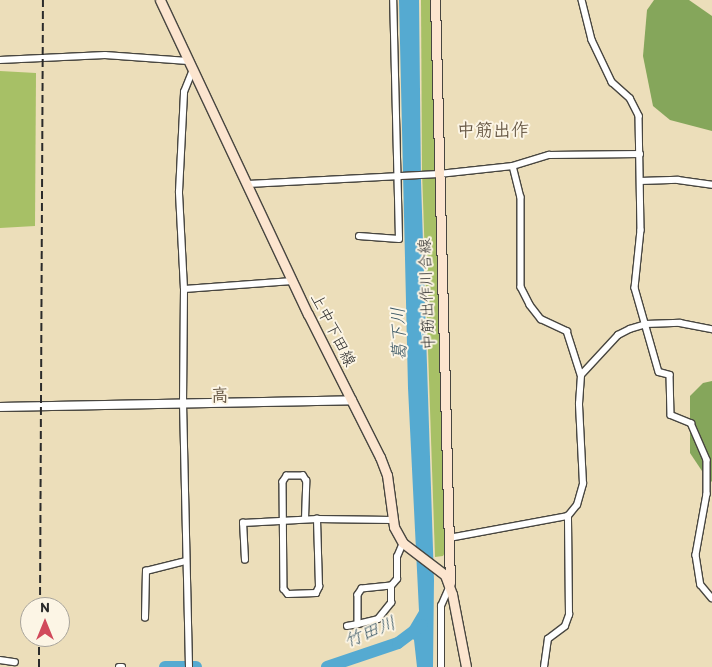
<!DOCTYPE html>
<meta charset="utf-8">
<style>
body{margin:0}
#map{position:relative;width:712px;height:667px;overflow:hidden;background:#ecdeba;font-family:Itim,"Klee One",sans-serif}
div>[style]{position:absolute}
[style*='--x']{left:calc(var(--x)*1px);top:calc(var(--y)*1px);width:calc(var(--w)*1px);rotate:calc(var(--a)*1deg)}
.green>*{inset:0;background:#a7c066}
.forest>*{inset:0;background:#85a65b}
.water>*{inset:0;background:#55aad1}
.river>*{height:12px;margin:-6px;padding:0 6px;transform-origin:6px;border-radius:6px;background:#55aad1}
.roads{filter:drop-shadow(1px 0 #484640) drop-shadow(-1px 0 #484640) drop-shadow(0 1px #484640) drop-shadow(0 -1px #484640)}
.minor>*{height:5.5px;margin:-2.75px;padding:0 2.75px;transform-origin:2.75px;border-radius:2.75px;background:#fff}
.tertiary>*{height:8px;margin:-4px;padding:0 4px;transform-origin:4px;border-radius:4px;background:#fff}
.secondary>*{height:9px;margin:-4.5px;padding:0 4.5px;transform-origin:4.5px;border-radius:4.5px;background:#fce5cf}
.rail>*{height:2px;margin-top:-1px;transform-origin:0;background:repeating-linear-gradient(90deg,#2b2b2b 0 8px,transparent 0 12px)}
span{translate:-50% -50%;white-space:nowrap;text-align:center;line-height:1.15;-webkit-text-stroke:4px #fcf5e5;paint-order:stroke}
.street-label{font-size:16px;color:#2b2b2b}
.neighbourhood-label{font-size:18px;color:#695a47;font-weight:700}
.water-label{font-size:18px;color:#3a5765;font-style:italic}
.north{position:absolute;left:20px;top:597px;width:50px;height:50px;box-sizing:border-box;background:#fcf5e5;border:1px solid #a8a49b;border-radius:50%;rotate:0deg;font-size:14px;font-weight:700;line-height:20px;text-align:center;color:#2b2b2b}
.north::after{content:'';display:block;margin:auto;width:18px;height:22px;background:#d1495b;clip-path:polygon(50% 0,100% 100%,50% 72%,0 100%)}
</style>
<div id="map">
<div class="green">
<div style="clip-path:polygon(421px 0,432px 0,447px 549px,443px 556px,435px 557px,422px 171px)"></div>
<div style="clip-path:polygon(0 71px,36px 73px,35px 226px,0 228px)"></div>
</div>
<div class="forest">
<div style="clip-path:polygon(654px 0,689px 0,712px 16px,712px 131px,670px 120px,653px 106px,643px 56px,647px 10px)"></div>
<div style="clip-path:polygon(712px 381px,712px 481px,710px 483px,690px 453px,690px 396px,703px 383px)"></div>
</div>
<div class="water">
<div style="clip-path:polygon(399px 0,419px 0,421px 181px,434px 580px,433px 667px,417px 667px,414px 640px,406px 633px,419px 611px,408px 388px)"></div>
</div>
<div class="river">
<div style="--x:165;--y:667;--w:31;--a:0"></div>
<div style="--x:327;--y:667;--w:75;--a:-18.7"></div>
<div style="--x:398;--y:643;--w:30;--a:-37"></div>
</div>
<div class="roads">
<div class="minor">
<div style="--x:582;--y:0;--w:41;--a:76"></div>
<div style="--x:592;--y:40;--w:47;--a:64.5"></div>
<div style="--x:612;--y:82;--w:24;--a:42"></div>
<div style="--x:630;--y:98;--w:20;--a:63"></div>
<div style="--x:639;--y:116;--w:114;--a:89"></div>
<div style="--x:641;--y:230;--w:58;--a:95.9"></div>
<div style="--x:635;--y:288;--w:87;--a:74.1"></div>
<div style="--x:659;--y:372;--w:11;--a:15"></div>
<div style="--x:670;--y:375;--w:40;--a:88.6"></div>
<div style="--x:671;--y:415;--w:22;--a:22"></div>
<div style="--x:691;--y:423;--w:40;--a:66.6"></div>
<div style="--x:707;--y:460;--w:34;--a:90"></div>
<div style="--x:707;--y:494;--w:62;--a:100.2"></div>
<div style="--x:696;--y:555;--w:30;--a:81"></div>
<div style="--x:701;--y:585;--w:17;--a:50"></div>
<div style="--x:0;--y:60;--w:105;--a:-2.7"></div>
<div style="--x:105;--y:55;--w:83;--a:4.1"></div>
<div style="--x:513;--y:166;--w:32;--a:76"></div>
<div style="--x:521;--y:197;--w:90;--a:90"></div>
<div style="--x:521;--y:287;--w:20;--a:63"></div>
<div style="--x:530;--y:305;--w:18;--a:52"></div>
<div style="--x:541;--y:319;--w:29;--a:25"></div>
<div style="--x:567;--y:331;--w:46;--a:72.3"></div>
<div style="--x:640;--y:181;--w:38;--a:-2"></div>
<div style="--x:678;--y:180;--w:34;--a:8"></div>
<div style="--x:248;--y:184;--w:191;--a:-3"></div>
<div style="--x:439;--y:174;--w:74;--a:-6.2"></div>
<div style="--x:513;--y:166;--w:38;--a:-17"></div>
<div style="--x:549;--y:155;--w:91;--a:-0.6"></div>
<div style="--x:359;--y:236;--w:40;--a:4.3"></div>
<div style="--x:399;--y:239;--w:239;--a:-91.4"></div>
<div style="--x:184;--y:289;--w:109;--a:-4.2"></div>
<div style="--x:305;--y:519;--w:38;--a:-88"></div>
<div style="--x:306;--y:481;--w:6;--a:-121"></div>
<div style="--x:303;--y:476;--w:16;--a:180"></div>
<div style="--x:287;--y:476;--w:7;--a:124"></div>
<div style="--x:283;--y:482;--w:107;--a:89.5"></div>
<div style="--x:284;--y:589;--w:6;--a:51"></div>
<div style="--x:288;--y:594;--w:28;--a:-2"></div>
<div style="--x:316;--y:593;--w:7;--a:-63"></div>
<div style="--x:319;--y:587;--w:68;--a:-91.7"></div>
<div style="--x:449;--y:538;--w:121;--a:-10.5"></div>
<div style="--x:568;--y:516;--w:14;--a:-51"></div>
<div style="--x:577;--y:505;--w:22;--a:-74"></div>
<div style="--x:583;--y:484;--w:80;--a:-92.9"></div>
<div style="--x:579;--y:404;--w:29;--a:-86"></div>
<div style="--x:581;--y:375;--w:54;--a:-47.2"></div>
<div style="--x:618;--y:335;--w:13;--a:-27"></div>
<div style="--x:630;--y:329;--w:17;--a:-17"></div>
<div style="--x:646;--y:324;--w:34;--a:-2"></div>
<div style="--x:680;--y:323;--w:33;--a:11"></div>
<div style="--x:245;--y:560;--w:37;--a:-93"></div>
<div style="--x:243;--y:523;--w:74;--a:-3.1"></div>
<div style="--x:317;--y:519;--w:75;--a:0.8"></div>
<div style="--x:391;--y:586;--w:9;--a:-49"></div>
<div style="--x:397;--y:579;--w:22;--a:-90"></div>
<div style="--x:397;--y:557;--w:15;--a:-67"></div>
<div style="--x:145;--y:618;--w:47;--a:-88.8"></div>
<div style="--x:146;--y:571;--w:41;--a:-14"></div>
<div style="--x:347;--y:626;--w:11;--a:-10"></div>
<div style="--x:358;--y:624;--w:21;--a:-14"></div>
<div style="--x:378;--y:619;--w:21;--a:-51"></div>
<div style="--x:391;--y:603;--w:17;--a:-90"></div>
<div style="--x:391;--y:586;--w:29;--a:174"></div>
<div style="--x:362;--y:589;--w:7;--a:124"></div>
<div style="--x:358;--y:595;--w:29;--a:90"></div>
<div style="--x:0;--y:660;--w:15;--a:8"></div>
<div style="--x:119;--y:667;--w:3;--a:0"></div>
<div style="--x:189;--y:667;--w:263;--a:-91.3"></div>
<div style="--x:183;--y:404;--w:115;--a:-89.5"></div>
<div style="--x:184;--y:289;--w:97;--a:-93"></div>
<div style="--x:179;--y:192;--w:100;--a:-87.1"></div>
<div style="--x:184;--y:92;--w:24;--a:-68"></div>
<div style="--x:441;--y:667;--w:61;--a:-90"></div>
<div style="--x:441;--y:606;--w:22;--a:-66"></div>
<div style="--x:544;--y:667;--w:28;--a:-82"></div>
<div style="--x:548;--y:639;--w:21;--a:-37"></div>
<div style="--x:565;--y:626;--w:12;--a:-70"></div>
<div style="--x:569;--y:615;--w:99;--a:-90.6"></div>
</div>
<div class="tertiary">
<div style="--x:0;--y:407;--w:352;--a:-1.1"></div>
</div>
<div class="secondary">
<div style="--x:160;--y:0;--w:347;--a:64.8"></div>
<div style="--x:308;--y:314;--w:160;--a:63.3"></div>
<div style="--x:380;--y:457;--w:19;--a:69"></div>
<div style="--x:387;--y:475;--w:52;--a:82.3"></div>
<div style="--x:394;--y:527;--w:18;--a:61"></div>
<div style="--x:403;--y:543;--w:53;--a:37.3"></div>
<div style="--x:445;--y:575;--w:20;--a:70"></div>
<div style="--x:452;--y:594;--w:74;--a:79.1"></div>
<div style="--x:435;--y:0;--w:583;--a:88.53"></div>
</div>
</div>
<div class="rail">
<div style="--x:40;--y:607;--w:607;--a:-89.72"></div>
<div style="--x:39;--y:667;--w:30;--a:-90"></div>
</div>
<div class="street-label">
<span style="left:427px;top:294px;rotate:-92deg">中筋出作川合線</span>
<span style="left:333px;top:330px;rotate:63deg">上中下田線</span>
</div>
<div class="neighbourhood-label">
<span style="left:493px;top:130px">中筋出作</span>
<span style="left:220px;top:395px">高</span>
</div>
<div class="water-label">
<span style="left:399px;top:334px;rotate:-92deg">葛下川</span>
<span style="left:370px;top:632px;rotate:-22deg">竹田川</span>
</div>
<div class="north">N</div>
</div>
